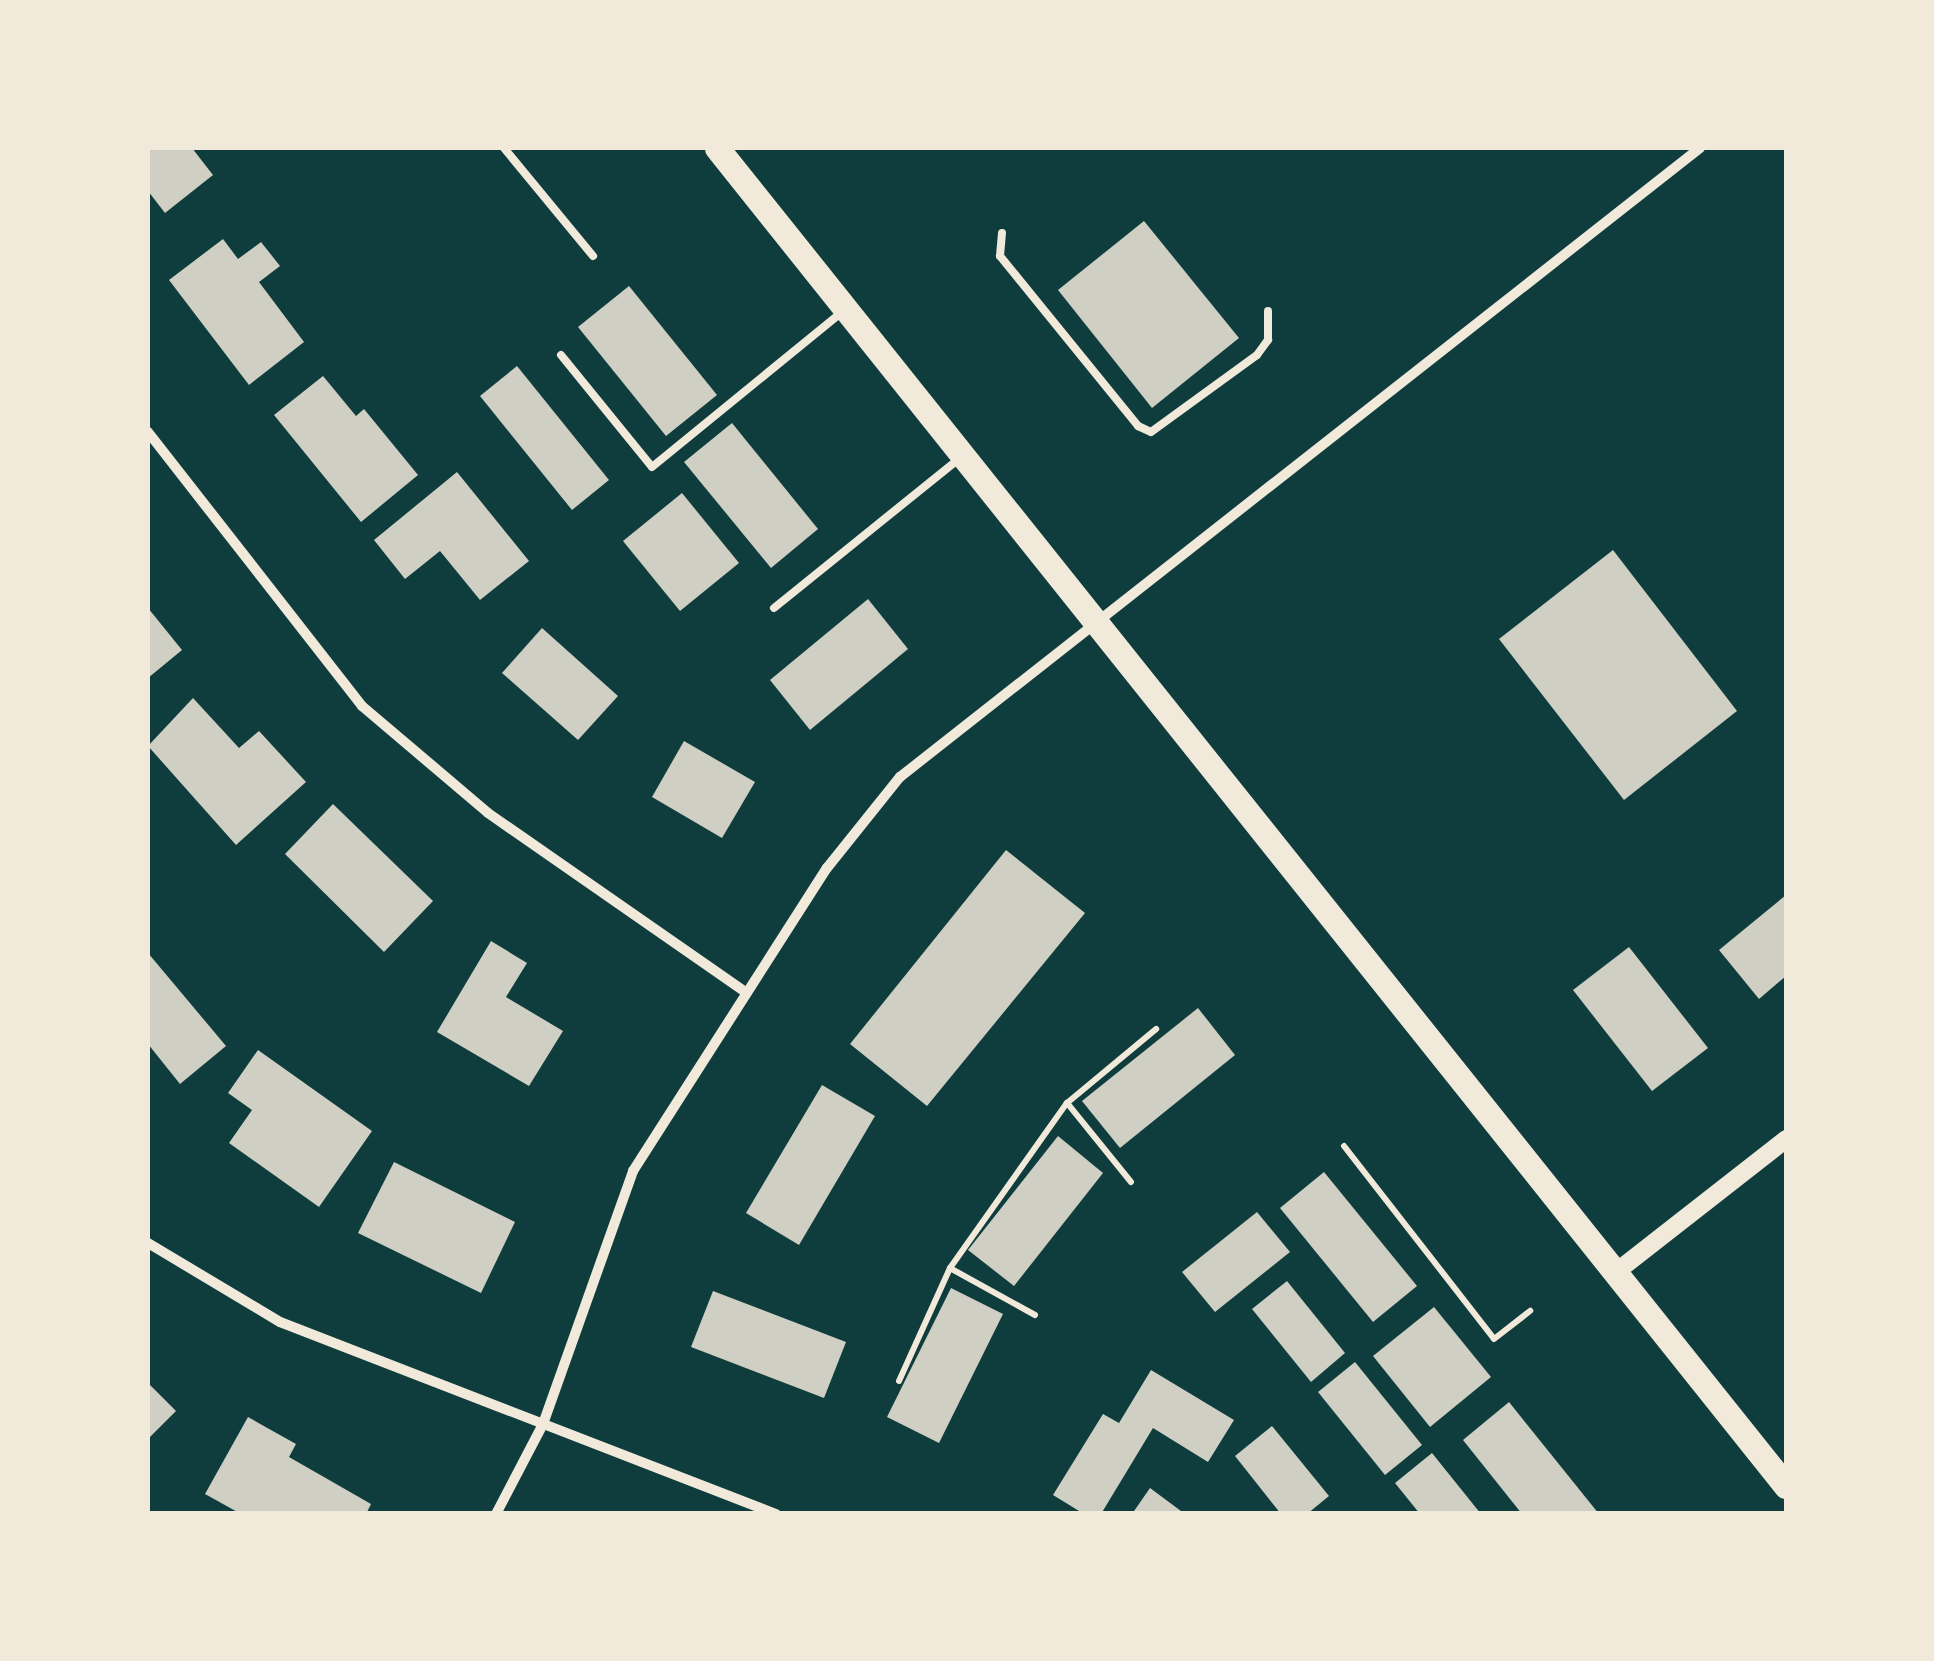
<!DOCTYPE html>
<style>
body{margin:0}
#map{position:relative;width:1934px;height:1661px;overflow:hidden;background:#0f3d3e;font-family:Raleway,sans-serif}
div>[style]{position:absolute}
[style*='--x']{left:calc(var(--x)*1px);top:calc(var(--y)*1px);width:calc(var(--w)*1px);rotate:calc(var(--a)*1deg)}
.building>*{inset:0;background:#cfcfc3}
.path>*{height:6px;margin:-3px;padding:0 3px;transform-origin:3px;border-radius:3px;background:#f1e9da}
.service>*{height:8px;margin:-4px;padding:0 4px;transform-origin:4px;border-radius:4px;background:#f1e9da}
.minor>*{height:10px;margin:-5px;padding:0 5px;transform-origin:5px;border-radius:5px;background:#f1e9da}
.tertiary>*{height:18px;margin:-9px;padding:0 9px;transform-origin:9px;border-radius:9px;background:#f1e9da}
.primary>*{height:25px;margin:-12.5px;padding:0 12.5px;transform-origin:12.5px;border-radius:12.5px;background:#f1e9da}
span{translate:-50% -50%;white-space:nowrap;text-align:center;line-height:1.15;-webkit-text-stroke:10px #f1e9da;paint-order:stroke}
.frame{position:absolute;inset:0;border:150px solid #f1e9da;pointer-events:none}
</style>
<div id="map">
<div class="building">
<div style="clip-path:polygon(148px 148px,192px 148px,213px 175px,165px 213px,148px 191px)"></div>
<div style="clip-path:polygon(1144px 221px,1239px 338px,1152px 408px,1058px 290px)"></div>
<div style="clip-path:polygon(223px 239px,238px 259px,261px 242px,280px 266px,259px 282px,304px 342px,249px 385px,169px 280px)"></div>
<div style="clip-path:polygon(629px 286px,717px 395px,666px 436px,578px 327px)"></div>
<div style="clip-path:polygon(517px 366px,609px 480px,572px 510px,480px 396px)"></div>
<div style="clip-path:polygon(323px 376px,356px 416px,364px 409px,418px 475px,361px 522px,274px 415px)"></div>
<div style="clip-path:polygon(732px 423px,818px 529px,771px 568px,684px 462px)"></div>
<div style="clip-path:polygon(457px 472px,529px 561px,480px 600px,440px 551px,405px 579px,374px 540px)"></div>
<div style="clip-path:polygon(682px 493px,739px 563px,680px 611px,623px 541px)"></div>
<div style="clip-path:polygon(1613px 550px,1737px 711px,1624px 800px,1499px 639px)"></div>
<div style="clip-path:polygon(868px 599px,908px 649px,810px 730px,770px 680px)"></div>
<div style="clip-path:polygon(148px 608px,182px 650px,148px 678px)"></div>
<div style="clip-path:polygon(542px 628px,618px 696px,578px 740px,502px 673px)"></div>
<div style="clip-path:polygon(193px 698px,239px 748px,259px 731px,306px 782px,236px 845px,148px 746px)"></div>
<div style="clip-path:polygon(684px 741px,755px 782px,722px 838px,652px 797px)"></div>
<div style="clip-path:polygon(333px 804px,433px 901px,384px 952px,285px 854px)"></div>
<div style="clip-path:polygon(1006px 850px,1085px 913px,927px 1106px,850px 1044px)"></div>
<div style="clip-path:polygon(1786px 895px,1786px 976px,1759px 999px,1719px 950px)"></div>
<div style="clip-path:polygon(491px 941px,527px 963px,506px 997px,563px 1031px,529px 1086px,437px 1032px)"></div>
<div style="clip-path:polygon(1629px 947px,1708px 1048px,1652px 1091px,1573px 990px)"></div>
<div style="clip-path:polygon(148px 953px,226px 1046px,180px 1084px,148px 1044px)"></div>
<div style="clip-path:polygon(1198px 1008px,1235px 1055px,1120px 1148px,1082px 1101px)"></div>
<div style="clip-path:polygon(258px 1050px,372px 1131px,319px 1207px,229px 1143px,252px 1110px,228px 1093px)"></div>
<div style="clip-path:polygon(822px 1085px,875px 1116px,799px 1245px,746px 1213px)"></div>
<div style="clip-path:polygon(1058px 1136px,1103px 1173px,1014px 1286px,968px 1250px)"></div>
<div style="clip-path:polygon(394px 1162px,515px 1222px,481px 1293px,358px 1233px)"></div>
<div style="clip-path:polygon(1324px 1172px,1417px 1286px,1373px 1322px,1280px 1208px)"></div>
<div style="clip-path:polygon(1257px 1212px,1290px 1252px,1215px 1312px,1182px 1272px)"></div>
<div style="clip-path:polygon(1287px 1281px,1345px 1353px,1311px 1382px,1252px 1309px)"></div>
<div style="clip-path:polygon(951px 1288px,1003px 1314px,939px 1443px,887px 1417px)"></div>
<div style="clip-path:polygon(713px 1291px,846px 1342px,824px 1398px,691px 1347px)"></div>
<div style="clip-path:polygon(1434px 1307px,1491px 1377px,1430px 1427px,1373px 1356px)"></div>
<div style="clip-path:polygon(1355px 1362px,1422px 1445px,1385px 1475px,1318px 1392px)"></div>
<div style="clip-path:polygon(1151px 1370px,1234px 1420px,1208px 1462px,1153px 1428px,1101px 1514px,1084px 1514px,1053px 1495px,1103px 1414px,1119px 1423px)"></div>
<div style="clip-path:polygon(148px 1383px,176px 1411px,148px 1439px)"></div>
<div style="clip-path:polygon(1509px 1402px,1599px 1514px,1522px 1514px,1463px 1440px)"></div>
<div style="clip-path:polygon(248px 1417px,296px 1444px,289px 1457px,371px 1504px,366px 1514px,241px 1514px,205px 1494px)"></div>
<div style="clip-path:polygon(1272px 1426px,1329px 1496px,1307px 1514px,1281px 1514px,1235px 1456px)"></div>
<div style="clip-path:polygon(1432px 1453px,1481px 1514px,1420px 1514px,1395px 1483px)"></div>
<div style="clip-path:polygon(1150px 1488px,1185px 1514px,1132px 1514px)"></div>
</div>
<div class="path">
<div style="--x:1344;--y:1146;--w:244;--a:52.1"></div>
<div style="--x:1494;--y:1339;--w:46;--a:-37.9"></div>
<div style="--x:1131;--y:1182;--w:102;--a:-129"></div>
<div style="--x:1067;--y:1103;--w:116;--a:-39.7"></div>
<div style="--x:1035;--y:1315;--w:97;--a:-151.1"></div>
<div style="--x:950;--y:1268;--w:202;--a:-54.7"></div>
<div style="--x:899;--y:1381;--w:124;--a:-65.7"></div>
</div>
<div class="service">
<div style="--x:504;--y:148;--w:140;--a:50.5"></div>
<div style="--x:1002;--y:233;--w:23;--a:95"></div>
<div style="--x:1000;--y:256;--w:219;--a:50.9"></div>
<div style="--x:1138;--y:426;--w:14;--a:25"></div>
<div style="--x:1151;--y:432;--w:131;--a:-36"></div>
<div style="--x:1257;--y:355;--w:19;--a:-54"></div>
<div style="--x:1268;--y:340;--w:29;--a:-90"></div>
<div style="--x:561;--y:355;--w:144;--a:50.9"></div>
<div style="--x:652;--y:467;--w:247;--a:-39.2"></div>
<div style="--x:774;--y:608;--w:240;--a:-38.9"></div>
</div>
<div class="minor">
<div style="--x:148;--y:432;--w:348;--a:52"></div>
<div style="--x:362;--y:706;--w:165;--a:40.3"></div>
<div style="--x:488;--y:813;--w:315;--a:34.8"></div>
<div style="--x:148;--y:1243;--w:154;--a:30.9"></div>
<div style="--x:280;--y:1322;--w:532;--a:21.16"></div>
<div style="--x:496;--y:1514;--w:102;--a:-62.4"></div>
<div style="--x:543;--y:1424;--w:269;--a:-70.4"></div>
<div style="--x:633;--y:1171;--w:360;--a:-57.4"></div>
<div style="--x:827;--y:868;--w:117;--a:-51.3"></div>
<div style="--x:900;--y:777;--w:1018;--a:-38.18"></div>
</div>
<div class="tertiary">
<div style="--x:1616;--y:1272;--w:216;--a:-38"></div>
</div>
<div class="primary">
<div style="--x:717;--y:148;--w:1713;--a:51.38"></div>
</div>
<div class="frame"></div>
</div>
